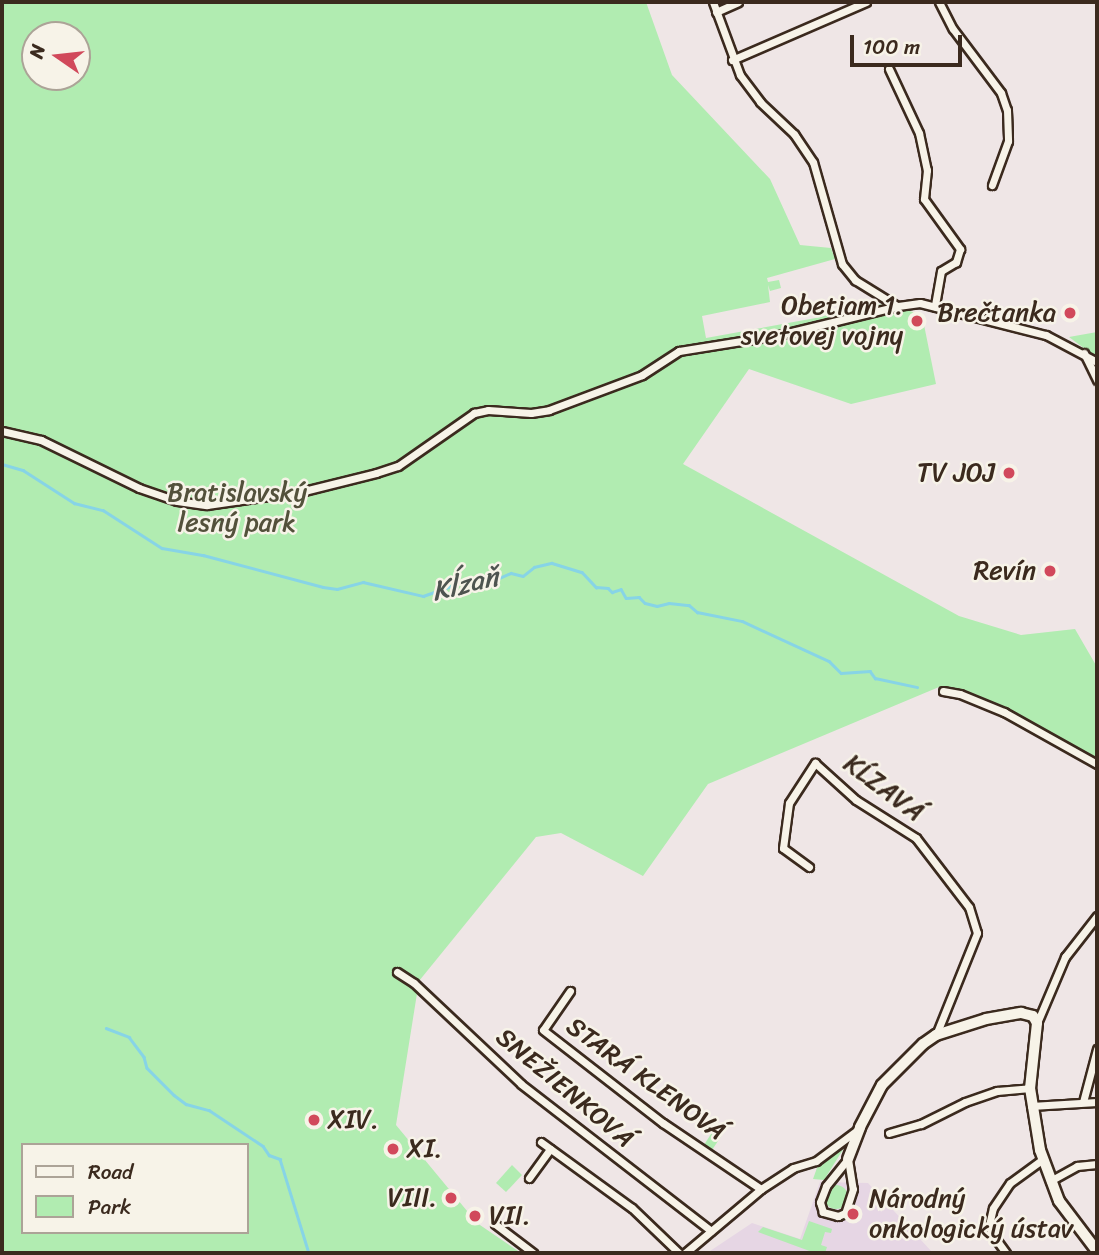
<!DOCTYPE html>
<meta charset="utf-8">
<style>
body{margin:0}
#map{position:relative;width:1099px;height:1255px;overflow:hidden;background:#efe6e6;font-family:Sriracha,sans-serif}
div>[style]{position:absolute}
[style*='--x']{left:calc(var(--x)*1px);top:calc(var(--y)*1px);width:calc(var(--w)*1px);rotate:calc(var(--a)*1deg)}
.built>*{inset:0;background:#e6d6e4}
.green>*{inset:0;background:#b1ecb1}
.round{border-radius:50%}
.stream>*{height:2.5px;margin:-1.25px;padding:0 1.25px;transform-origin:1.25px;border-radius:1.25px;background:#87d4e6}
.roads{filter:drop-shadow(2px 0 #3b2a1e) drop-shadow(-2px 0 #3b2a1e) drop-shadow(0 2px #3b2a1e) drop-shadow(0 -2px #3b2a1e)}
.street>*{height:7px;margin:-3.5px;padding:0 3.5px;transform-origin:3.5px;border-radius:3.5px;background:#f7f3e8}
.secondary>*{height:10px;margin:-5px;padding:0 5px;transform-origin:5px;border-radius:5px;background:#f7f3e8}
.dots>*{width:19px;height:19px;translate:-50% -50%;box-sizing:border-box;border:4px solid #f7f3e8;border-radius:50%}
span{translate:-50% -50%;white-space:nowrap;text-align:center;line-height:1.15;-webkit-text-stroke:5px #f7f3e8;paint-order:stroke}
.poi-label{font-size:26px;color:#3b2a1e}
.right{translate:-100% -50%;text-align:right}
.left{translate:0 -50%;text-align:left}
.park-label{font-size:26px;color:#53513b}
.street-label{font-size:26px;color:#3b2a1e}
.water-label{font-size:28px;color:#4e5450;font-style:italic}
.frame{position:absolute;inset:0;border:4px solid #3b2a1e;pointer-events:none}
.legend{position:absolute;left:21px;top:1143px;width:228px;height:91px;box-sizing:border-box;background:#f7f3e8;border:2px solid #aca397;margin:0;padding:9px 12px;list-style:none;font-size:21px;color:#3b2a1e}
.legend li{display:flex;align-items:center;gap:14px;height:35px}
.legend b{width:35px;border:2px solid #aca397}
.north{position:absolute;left:21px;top:21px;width:70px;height:70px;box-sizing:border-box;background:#f7f3e8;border:2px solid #aca397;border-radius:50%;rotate:284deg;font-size:19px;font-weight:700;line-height:28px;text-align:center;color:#3b2a1e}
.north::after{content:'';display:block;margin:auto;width:24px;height:32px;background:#d1495b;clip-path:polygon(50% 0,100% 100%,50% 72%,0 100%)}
.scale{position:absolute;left:850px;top:35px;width:112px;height:32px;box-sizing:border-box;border:4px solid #3b2a1e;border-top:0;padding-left:9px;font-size:21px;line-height:24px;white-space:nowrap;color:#3b2a1e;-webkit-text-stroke:5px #f7f3e8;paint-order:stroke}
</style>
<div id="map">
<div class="built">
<div style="clip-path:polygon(820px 1182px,868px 1183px,933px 1253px,707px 1253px,752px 1223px,800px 1239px)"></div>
</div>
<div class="green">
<div style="clip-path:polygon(evenodd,2px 2px,646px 2px,672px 75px,770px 179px,800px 245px,831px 248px,835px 259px,767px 278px,768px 282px,779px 280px,781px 288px,770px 291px,768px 285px,770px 302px,702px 316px,706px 338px,821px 317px,864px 302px,897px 307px,922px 315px,936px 384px,851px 404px,749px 369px,683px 464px,959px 616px,1021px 635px,1075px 629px,1097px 667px,1097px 762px,1003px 710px,939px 687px,708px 784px,643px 876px,561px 833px,536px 837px,419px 981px,396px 1125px,477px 1223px,521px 1253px,2px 1253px,2px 2px,35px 35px,77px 35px,77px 77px,35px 77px,35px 35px,2px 2px,23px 1145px,247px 1145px,247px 1232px,23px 1232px,23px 1145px)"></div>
<div style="clip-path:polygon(1097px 332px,1097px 358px,1069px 337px)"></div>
<div style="clip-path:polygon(716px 1126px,724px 1132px,712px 1150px,704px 1145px)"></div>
<div style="clip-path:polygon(844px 1148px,824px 1180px,813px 1179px,818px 1165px)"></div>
<div style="clip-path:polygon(512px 1165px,522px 1175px,506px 1192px,496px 1183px)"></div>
<div class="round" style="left:824px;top:1185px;width:24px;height:24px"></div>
<div style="clip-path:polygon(809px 1221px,832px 1229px,831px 1233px,825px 1232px,821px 1245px,827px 1247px,825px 1253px,815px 1253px,758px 1232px,763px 1227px,802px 1240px)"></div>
</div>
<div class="stream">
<div style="--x:2;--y:464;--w:22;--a:16"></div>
<div style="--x:23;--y:470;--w:61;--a:32.9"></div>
<div style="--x:74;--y:503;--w:30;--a:14"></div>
<div style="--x:103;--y:510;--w:70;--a:32.8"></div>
<div style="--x:162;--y:548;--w:42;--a:9.7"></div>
<div style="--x:203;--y:555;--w:124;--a:14.9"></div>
<div style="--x:323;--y:587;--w:14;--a:8"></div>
<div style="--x:337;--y:589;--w:27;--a:-15"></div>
<div style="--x:363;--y:582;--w:62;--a:13.1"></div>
<div style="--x:423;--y:596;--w:57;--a:-19.4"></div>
<div style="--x:477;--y:577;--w:18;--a:9"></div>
<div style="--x:495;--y:580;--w:17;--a:-24"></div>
<div style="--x:511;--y:573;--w:12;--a:14"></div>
<div style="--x:523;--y:576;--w:14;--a:-39"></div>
<div style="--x:534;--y:567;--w:18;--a:-13"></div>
<div style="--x:552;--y:563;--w:31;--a:17"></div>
<div style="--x:582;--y:572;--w:21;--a:47"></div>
<div style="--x:596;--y:587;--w:12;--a:5"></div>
<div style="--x:608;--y:588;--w:6;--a:45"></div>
<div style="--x:612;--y:592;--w:9;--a:-18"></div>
<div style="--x:621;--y:589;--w:10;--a:61"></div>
<div style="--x:626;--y:598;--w:13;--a:-4"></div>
<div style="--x:639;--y:597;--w:8;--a:45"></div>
<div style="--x:645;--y:603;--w:12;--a:14"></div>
<div style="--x:657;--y:606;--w:12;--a:-14"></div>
<div style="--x:669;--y:603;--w:20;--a:6"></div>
<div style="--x:689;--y:605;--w:11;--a:41"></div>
<div style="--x:697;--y:612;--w:46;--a:11.3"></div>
<div style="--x:742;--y:621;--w:96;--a:24.7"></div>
<div style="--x:829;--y:661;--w:17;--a:45"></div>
<div style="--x:841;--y:673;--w:29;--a:-4"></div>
<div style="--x:870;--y:671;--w:9;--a:54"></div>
<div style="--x:875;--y:678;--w:43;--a:12.1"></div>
<div style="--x:106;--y:1028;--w:25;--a:21"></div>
<div style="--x:129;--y:1037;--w:25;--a:53"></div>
<div style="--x:144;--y:1057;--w:11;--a:75"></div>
<div style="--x:147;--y:1068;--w:38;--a:45"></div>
<div style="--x:174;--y:1095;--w:15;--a:37"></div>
<div style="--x:186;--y:1104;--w:24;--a:15"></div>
<div style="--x:209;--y:1110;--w:65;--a:33.7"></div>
<div style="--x:263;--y:1146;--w:11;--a:56"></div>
<div style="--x:269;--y:1155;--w:12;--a:20"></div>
<div style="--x:280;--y:1159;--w:98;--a:72.9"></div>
</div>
<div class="roads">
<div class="street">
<div style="--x:713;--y:2;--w:78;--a:69.7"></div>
<div style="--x:740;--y:75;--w:34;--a:53"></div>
<div style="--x:760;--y:102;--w:47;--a:43.3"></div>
<div style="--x:794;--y:134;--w:34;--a:56"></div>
<div style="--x:813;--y:162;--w:106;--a:74.1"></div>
<div style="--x:842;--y:264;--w:21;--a:51"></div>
<div style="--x:855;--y:280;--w:49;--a:31.8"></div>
<div style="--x:939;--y:2;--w:30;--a:63"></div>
<div style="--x:953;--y:29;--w:80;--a:53.1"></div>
<div style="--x:1001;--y:93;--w:18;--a:71"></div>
<div style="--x:1007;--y:110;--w:31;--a:88"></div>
<div style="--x:1008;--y:141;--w:47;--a:110"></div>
<div style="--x:716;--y:12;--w:24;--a:-24"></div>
<div style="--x:732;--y:60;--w:146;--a:-23.4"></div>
<div style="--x:889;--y:69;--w:71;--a:64.9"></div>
<div style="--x:919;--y:133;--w:38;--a:78"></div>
<div style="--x:927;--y:170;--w:29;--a:96"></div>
<div style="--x:924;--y:199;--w:62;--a:54.2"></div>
<div style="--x:960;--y:249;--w:14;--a:107"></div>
<div style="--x:956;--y:262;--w:17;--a:149"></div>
<div style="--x:941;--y:271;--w:36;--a:100"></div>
<div style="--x:1084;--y:353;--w:30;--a:64"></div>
<div style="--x:2;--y:431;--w:40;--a:13"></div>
<div style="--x:41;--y:440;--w:109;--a:26.1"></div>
<div style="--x:139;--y:488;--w:40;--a:18.9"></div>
<div style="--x:177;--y:501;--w:30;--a:8"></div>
<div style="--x:207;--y:505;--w:98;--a:-8.2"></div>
<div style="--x:304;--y:491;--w:74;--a:-14"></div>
<div style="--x:376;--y:473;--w:23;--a:-18"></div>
<div style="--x:398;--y:466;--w:93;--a:-34.9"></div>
<div style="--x:474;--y:413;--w:14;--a:-12"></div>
<div style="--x:488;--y:410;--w:43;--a:4"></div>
<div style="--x:531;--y:413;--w:18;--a:-9"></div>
<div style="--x:549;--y:410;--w:99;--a:-20.6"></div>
<div style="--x:642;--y:375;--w:44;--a:-33"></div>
<div style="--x:679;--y:351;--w:101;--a:-9.1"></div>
<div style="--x:779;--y:335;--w:122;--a:-13.7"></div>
<div style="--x:898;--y:306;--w:22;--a:-8"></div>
<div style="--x:920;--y:303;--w:130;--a:14.3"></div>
<div style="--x:1046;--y:335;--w:58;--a:27.9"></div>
<div style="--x:943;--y:691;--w:17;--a:10"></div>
<div style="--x:960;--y:694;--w:48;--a:22.2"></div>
<div style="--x:1004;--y:712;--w:107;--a:29.2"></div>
<div style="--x:809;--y:867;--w:32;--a:-144"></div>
<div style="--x:783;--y:848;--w:45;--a:-82.4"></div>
<div style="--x:789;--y:803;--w:48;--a:-57"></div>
<div style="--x:815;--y:763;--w:55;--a:42.1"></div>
<div style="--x:856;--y:800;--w:71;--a:32.3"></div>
<div style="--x:916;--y:838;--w:87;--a:52.5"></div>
<div style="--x:969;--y:907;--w:27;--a:73"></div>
<div style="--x:977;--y:933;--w:110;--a:111.9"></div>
<div style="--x:397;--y:972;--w:20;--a:33"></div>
<div style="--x:414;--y:983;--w:147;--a:43.3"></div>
<div style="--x:521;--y:1084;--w:240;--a:37.7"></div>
<div style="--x:570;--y:991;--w:47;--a:124.7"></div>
<div style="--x:543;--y:1030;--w:152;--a:37.8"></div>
<div style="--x:663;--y:1123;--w:118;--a:34"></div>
<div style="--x:1037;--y:1023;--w:72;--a:-67"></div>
<div style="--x:1065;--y:957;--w:52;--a:-52"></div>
<div style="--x:1083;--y:1102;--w:55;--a:-75.2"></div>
<div style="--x:1031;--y:1106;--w:66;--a:-3.5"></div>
<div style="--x:889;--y:1133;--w:33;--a:-16"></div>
<div style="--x:921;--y:1124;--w:49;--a:-26.6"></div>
<div style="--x:965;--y:1102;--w:34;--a:-19"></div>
<div style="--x:997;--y:1091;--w:33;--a:-5"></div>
<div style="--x:541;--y:1142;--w:112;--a:36"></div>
<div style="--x:632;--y:1208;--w:65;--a:43.8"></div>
<div style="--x:848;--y:1159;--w:30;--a:81"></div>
<div style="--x:853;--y:1189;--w:25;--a:108"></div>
<div style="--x:845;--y:1213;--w:8;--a:157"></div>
<div style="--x:838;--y:1216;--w:16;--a:-165"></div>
<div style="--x:823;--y:1212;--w:10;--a:-107"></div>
<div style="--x:820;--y:1202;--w:17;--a:-69"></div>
<div style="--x:826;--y:1186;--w:35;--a:-51"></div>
<div style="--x:529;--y:1178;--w:36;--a:-54"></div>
<div style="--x:1050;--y:1181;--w:31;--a:-29"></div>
<div style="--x:1077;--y:1166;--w:20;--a:-6"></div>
<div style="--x:495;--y:1224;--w:48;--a:37.3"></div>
<div style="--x:685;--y:1253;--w:99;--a:-40.1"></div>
<div style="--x:761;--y:1189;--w:38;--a:-33"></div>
<div style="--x:793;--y:1168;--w:24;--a:-17"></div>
<div style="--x:816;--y:1161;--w:50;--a:-36.9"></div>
<div style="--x:1006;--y:1253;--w:26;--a:-126"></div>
<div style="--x:991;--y:1232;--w:7;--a:-106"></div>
<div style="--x:989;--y:1225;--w:17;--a:-77"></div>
<div style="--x:993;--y:1208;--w:30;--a:-56"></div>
<div style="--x:1010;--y:1183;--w:41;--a:-36"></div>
</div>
<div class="secondary">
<div style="--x:848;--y:1159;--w:34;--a:-69"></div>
<div style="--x:860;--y:1127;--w:47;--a:-62.4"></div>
<div style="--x:882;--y:1085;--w:58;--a:-45"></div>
<div style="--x:923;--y:1044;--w:16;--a:-35"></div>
<div style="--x:936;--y:1035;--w:52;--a:-17.7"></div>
<div style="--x:986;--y:1019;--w:36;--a:-10"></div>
<div style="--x:1021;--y:1013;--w:12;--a:14"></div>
<div style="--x:1033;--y:1016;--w:8;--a:60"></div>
<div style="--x:1037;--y:1023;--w:65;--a:96.1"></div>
<div style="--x:1030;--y:1088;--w:63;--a:80.8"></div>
<div style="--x:1040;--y:1150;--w:54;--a:69.6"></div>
<div style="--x:1059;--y:1201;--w:63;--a:52.8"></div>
</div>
</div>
<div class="dots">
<div style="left:1070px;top:313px;background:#d1495b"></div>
<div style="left:917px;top:321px;background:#d1495b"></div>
<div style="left:1009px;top:473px;background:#d1495b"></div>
<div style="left:1050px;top:571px;background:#d1495b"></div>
<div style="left:314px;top:1120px;background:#d1495b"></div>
<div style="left:393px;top:1149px;background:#d1495b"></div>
<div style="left:451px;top:1198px;background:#d1495b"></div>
<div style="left:853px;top:1214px;background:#d1495b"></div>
<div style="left:475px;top:1216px;background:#d1495b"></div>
</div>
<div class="poi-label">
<span class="right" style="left:903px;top:321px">Obetiam 1.<br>svetovej vojny</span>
<span class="right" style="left:1056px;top:313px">Brečtanka</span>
<span class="right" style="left:995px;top:473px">TV JOJ</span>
<span class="right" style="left:1036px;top:571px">Revín</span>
<span class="left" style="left:328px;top:1120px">XIV.</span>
<span class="left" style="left:407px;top:1149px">XI.</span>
<span class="right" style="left:437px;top:1198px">VIII.</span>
<span class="left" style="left:869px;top:1214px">Národný<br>onkologický ústav</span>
<span class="left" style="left:489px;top:1216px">VII.</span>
</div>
<div class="park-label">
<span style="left:237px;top:508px">Bratislavský<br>lesný park</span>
</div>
<div class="street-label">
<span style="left:884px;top:788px;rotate:37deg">KĹZAVÁ</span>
<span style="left:646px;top:1079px;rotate:36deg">STARÁ KLENOVÁ</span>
<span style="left:565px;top:1088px;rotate:40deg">SNEŽIENKOVÁ</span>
</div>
<div class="water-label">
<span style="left:465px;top:584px;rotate:-14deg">Kĺzaň</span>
</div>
<div class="frame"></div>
<ul class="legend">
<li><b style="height:9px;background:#f7f3e8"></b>Road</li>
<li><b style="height:19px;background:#b1ecb1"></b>Park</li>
</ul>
<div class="north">N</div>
<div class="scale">100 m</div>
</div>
